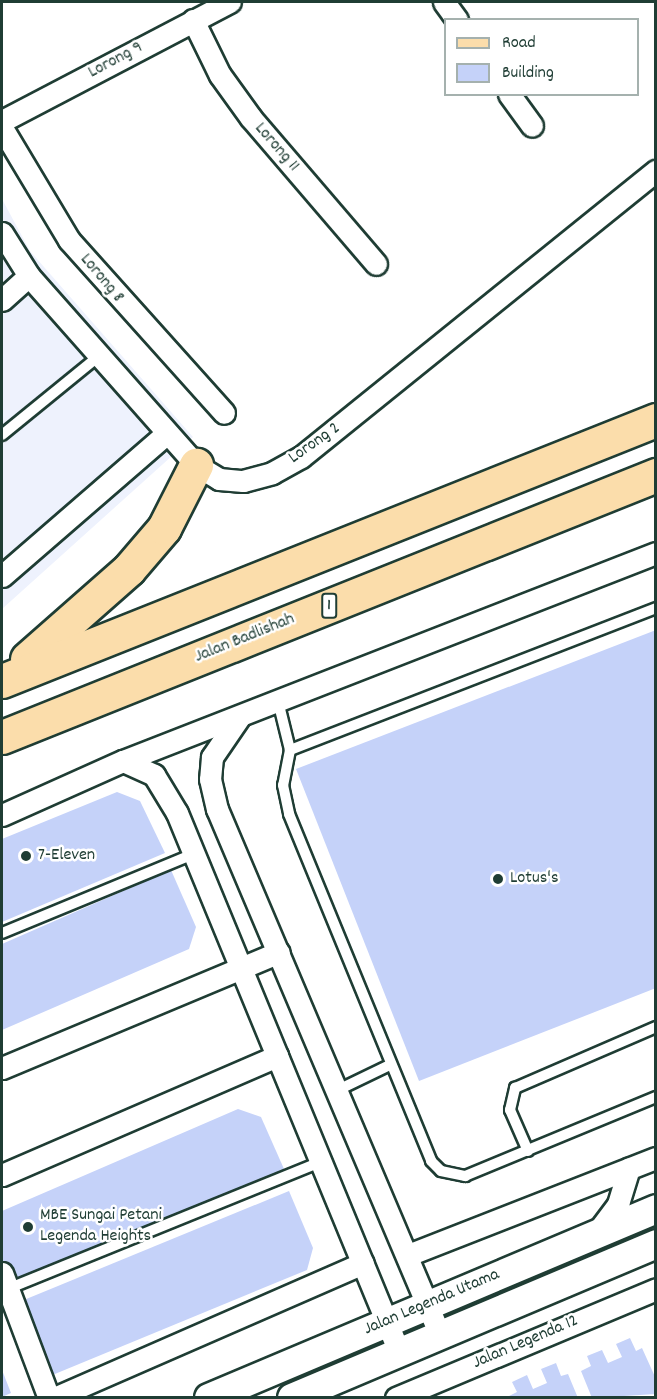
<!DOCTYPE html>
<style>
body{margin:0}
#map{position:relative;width:657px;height:1399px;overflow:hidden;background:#fff;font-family:Dekko,sans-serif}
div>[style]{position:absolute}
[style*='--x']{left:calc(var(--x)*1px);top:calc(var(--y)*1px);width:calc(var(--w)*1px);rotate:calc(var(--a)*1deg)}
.built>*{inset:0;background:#eef2fd}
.building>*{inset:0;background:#c5d2f9}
.roads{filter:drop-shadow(2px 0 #1f3d34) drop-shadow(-2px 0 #1f3d34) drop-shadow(0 2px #1f3d34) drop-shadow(0 -2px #1f3d34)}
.lane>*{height:10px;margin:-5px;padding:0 5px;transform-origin:5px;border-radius:5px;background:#fff}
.street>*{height:21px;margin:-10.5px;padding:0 10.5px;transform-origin:10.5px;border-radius:10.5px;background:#fff}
.secondary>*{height:28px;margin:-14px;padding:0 14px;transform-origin:14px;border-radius:14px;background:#fff}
.primary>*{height:33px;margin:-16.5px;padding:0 16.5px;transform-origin:16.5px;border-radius:16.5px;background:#fbddab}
.dots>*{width:16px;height:16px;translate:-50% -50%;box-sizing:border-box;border:3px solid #fff;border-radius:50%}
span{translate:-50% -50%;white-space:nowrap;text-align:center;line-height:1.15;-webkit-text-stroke:5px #fff;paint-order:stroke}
.shield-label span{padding:2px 4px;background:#fff;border:2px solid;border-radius:4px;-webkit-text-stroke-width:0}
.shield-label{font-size:16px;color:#1f3d34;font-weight:700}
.street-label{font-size:18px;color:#1f3d34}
.poi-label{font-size:18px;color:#1f3d34}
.left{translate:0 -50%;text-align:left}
.frame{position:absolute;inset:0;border:3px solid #1f3d34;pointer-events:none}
.legend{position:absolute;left:444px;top:18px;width:195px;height:78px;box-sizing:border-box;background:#fff;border:2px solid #a5b1ae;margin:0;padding:8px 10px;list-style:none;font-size:18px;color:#1f3d34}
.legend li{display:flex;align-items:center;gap:12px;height:30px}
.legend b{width:30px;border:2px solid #a5b1ae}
</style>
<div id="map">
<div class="built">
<div style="clip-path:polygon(2px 199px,30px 251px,193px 437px,2px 609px)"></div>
</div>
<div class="building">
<div style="clip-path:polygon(656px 630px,656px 988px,419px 1081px,296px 769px)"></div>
<div style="clip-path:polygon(117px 792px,140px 801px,165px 853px,2px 922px,2px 839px)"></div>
<div style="clip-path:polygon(171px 870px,196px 927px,189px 949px,2px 1030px,2px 944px)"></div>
<div style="clip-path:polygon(238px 1109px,261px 1117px,284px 1169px,11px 1286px,2px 1264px,2px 1211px)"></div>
<div style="clip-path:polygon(289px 1191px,313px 1248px,307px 1270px,50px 1376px,19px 1302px)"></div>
<div style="clip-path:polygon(630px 1338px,636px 1351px,642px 1348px,656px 1379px,656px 1394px,592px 1398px,581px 1371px,591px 1366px,587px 1356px,602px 1350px,608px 1363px,622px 1357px,616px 1344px)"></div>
<div style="clip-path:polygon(556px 1363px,561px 1376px,568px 1374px,578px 1398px,505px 1398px,517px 1392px,512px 1382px,527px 1375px,533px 1389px,547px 1383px,541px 1369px)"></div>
<div style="clip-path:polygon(2px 1370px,11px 1393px,2px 1397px)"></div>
</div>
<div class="roads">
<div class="lane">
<div style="--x:2;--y:435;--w:125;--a:-39.2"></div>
<div style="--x:278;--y:701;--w:50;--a:76.2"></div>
<div style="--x:290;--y:750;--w:36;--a:101"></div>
<div style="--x:283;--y:785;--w:30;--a:78"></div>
<div style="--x:289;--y:814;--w:375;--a:67.7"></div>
<div style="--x:431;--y:1161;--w:14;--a:45"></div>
<div style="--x:441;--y:1171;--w:25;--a:12"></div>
<div style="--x:465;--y:1176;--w:207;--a:-22.5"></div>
<div style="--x:290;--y:750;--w:393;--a:-21.2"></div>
<div style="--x:2;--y:933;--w:208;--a:-22.4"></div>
<div style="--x:338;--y:1090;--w:58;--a:-25.7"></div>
<div style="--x:528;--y:1151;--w:45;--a:-113.7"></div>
<div style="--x:510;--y:1110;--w:23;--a:-77"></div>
<div style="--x:515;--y:1088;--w:154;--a:-23.4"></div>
<div style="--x:5;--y:1290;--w:341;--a:-22.1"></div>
</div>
<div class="street">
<div style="--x:444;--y:2;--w:22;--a:54"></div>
<div style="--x:193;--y:20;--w:61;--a:63.9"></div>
<div style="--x:220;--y:75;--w:53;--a:54.2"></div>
<div style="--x:251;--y:118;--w:192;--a:49.4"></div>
<div style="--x:509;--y:94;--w:39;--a:54"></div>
<div style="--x:2;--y:121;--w:257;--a:-27.6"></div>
<div style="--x:2;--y:128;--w:131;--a:59.1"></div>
<div style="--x:69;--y:240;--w:232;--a:48.1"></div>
<div style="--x:2;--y:233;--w:51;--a:57.9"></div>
<div style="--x:29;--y:276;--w:252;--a:48.5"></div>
<div style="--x:196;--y:465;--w:27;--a:31"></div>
<div style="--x:219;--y:479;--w:24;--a:5"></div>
<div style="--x:243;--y:481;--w:30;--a:-15"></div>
<div style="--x:272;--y:473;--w:33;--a:-29"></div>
<div style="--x:301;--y:457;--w:456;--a:-38.9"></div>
<div style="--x:2;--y:300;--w:36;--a:-42"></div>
<div style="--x:2;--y:576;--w:218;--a:-40.9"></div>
<div style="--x:240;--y:716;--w:50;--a:124.3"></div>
<div style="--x:212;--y:757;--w:22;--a:95"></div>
<div style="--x:210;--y:779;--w:31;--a:77"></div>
<div style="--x:217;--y:809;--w:571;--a:67.03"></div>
<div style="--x:123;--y:761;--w:34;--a:24"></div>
<div style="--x:154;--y:775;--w:44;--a:58.8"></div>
<div style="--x:177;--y:813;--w:583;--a:67.61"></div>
<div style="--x:2;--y:815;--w:133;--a:-24.1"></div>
<div style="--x:123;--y:761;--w:572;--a:-21.32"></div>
<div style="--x:2;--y:1068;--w:300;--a:-22.7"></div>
<div style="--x:2;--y:1175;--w:300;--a:-23.4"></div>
<div style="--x:595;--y:1235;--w:39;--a:-53"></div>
<div style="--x:618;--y:1204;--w:37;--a:-73"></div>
<div style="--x:408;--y:1255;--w:266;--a:-21.4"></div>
<div style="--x:2;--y:1273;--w:134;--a:69.4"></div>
<div style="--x:54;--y:1398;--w:337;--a:-23.6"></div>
<div style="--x:396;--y:1398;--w:282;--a:-22.7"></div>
</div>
<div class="secondary">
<div style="--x:209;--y:1398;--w:485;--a:-22.9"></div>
<div style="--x:292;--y:1398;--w:395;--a:-22.9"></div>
</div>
<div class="primary">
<div style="--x:27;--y:659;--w:136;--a:-41.4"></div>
<div style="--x:129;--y:569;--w:54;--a:-49.5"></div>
<div style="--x:164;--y:528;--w:71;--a:-63.1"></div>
<div style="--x:2;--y:681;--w:704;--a:-21.76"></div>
<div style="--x:2;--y:737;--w:705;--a:-21.83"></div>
</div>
</div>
<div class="dots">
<div style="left:26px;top:856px;background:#1f3d34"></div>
<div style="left:498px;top:879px;background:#1f3d34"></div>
<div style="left:28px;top:1227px;background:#1f3d34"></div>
</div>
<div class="shield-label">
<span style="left:329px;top:606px">1</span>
</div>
<div class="street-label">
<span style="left:116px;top:61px;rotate:-28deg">Lorong 9</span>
<span style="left:276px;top:148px;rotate:49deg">Lorong 11</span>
<span style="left:101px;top:279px;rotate:50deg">Lorong 8</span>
<span style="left:315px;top:444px;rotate:-35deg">Lorong 2</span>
<span style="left:245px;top:639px;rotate:-22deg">Jalan Badlishah</span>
<span style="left:432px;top:1303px;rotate:-23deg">Jalan Legenda Utama</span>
<span style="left:526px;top:1343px;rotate:-23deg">Jalan Legenda 12</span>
</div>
<div class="poi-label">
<span class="left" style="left:38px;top:856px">7-Eleven</span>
<span class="left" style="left:510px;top:879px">Lotus's</span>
<span class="left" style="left:40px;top:1227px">MBE Sungai Petani<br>Legenda Heights</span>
</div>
<div class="frame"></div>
<ul class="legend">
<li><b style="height:8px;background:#fbddab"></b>Road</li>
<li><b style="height:16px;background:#c5d2f9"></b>Building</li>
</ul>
</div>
